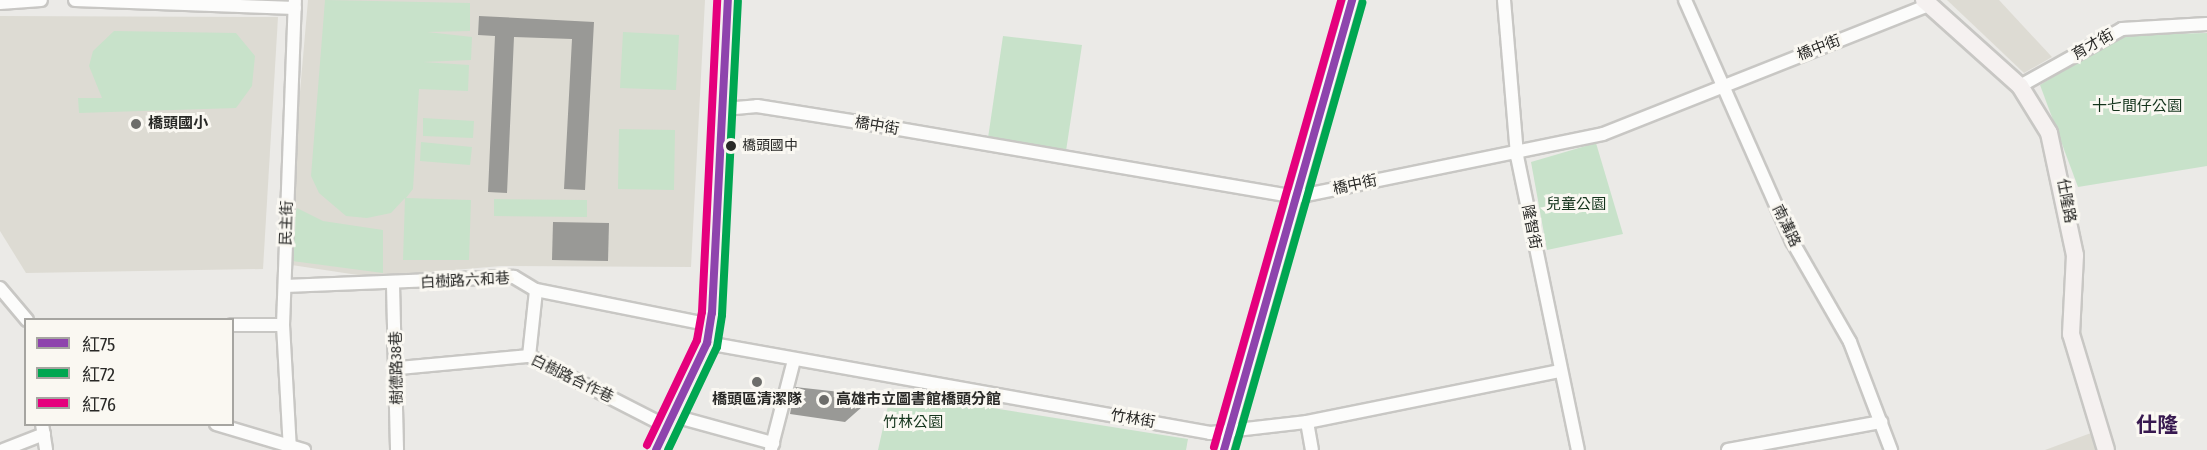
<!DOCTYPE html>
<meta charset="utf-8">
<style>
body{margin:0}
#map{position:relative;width:2207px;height:450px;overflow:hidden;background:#ebeae7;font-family:"Fira Sans Condensed","Noto Sans TC",sans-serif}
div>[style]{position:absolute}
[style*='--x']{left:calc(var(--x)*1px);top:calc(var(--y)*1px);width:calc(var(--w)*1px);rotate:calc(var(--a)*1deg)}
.built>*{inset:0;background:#dddbd3}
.green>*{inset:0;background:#c8e2ca}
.building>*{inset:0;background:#999996}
.roads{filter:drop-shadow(2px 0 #c8c7c4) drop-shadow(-2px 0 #c8c7c4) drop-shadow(0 2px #c8c7c4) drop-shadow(0 -2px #c8c7c4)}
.street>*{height:12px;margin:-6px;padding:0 6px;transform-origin:6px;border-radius:6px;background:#fcfcfb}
.secondary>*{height:16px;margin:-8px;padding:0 8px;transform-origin:8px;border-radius:8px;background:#f5f1f0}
.bus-1>*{height:8px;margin:-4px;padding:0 4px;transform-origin:4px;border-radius:4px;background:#8e44ad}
.bus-2>*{height:8px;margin:-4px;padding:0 4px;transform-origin:4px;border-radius:4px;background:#00a651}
.bus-3>*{height:8px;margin:-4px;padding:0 4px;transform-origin:4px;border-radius:4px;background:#e5007d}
.dots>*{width:16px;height:16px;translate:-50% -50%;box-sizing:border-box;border:3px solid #faf8f2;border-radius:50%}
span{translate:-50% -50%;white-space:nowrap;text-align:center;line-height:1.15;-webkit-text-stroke:6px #faf8f2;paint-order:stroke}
.bus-label{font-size:14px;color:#292927}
.left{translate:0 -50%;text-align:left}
.street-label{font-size:15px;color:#292927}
.park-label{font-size:15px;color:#14341c}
.poi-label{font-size:15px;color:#292927;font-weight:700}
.district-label{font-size:21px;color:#37184f;font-weight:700}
.legend{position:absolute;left:24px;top:318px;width:210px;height:108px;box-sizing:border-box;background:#faf8f2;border:2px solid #a6a5a1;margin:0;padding:8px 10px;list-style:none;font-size:18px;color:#292927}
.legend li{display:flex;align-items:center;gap:12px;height:30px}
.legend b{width:30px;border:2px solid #a6a5a1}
</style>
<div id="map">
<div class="built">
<div style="clip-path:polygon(308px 0,705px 0,691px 267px,501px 266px,371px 277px,285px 264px)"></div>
<div style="clip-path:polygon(1947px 0,1999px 0,2052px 57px,2024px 73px)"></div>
<div style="clip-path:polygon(0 16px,278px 17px,263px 269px,26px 273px,0 231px)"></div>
<div style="clip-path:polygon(2091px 433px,2097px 450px,2045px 450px)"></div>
</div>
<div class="green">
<div style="clip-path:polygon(325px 0,470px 3px,470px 31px,427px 32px,472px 37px,471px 60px,423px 62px,469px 65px,468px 91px,419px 89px,413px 189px,406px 198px,471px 200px,469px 260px,403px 260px,405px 198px,391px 213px,367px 218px,346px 216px,319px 193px,311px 176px)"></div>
<div style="clip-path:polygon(114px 31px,236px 33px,255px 56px,252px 86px,236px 108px,79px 113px,78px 98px,102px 98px,89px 66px,93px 51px)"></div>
<div style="clip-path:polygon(623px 32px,679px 35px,676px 90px,620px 88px)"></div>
<div style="clip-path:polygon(2207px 33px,2207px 166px,2078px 187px,2040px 85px,2120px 35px)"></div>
<div style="clip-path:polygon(1003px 36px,1082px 45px,1066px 151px,988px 138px)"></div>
<div style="clip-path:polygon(423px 118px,474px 121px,473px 138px,423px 136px)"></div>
<div style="clip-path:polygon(619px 129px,675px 130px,674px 190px,618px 189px)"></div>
<div style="clip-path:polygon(421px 142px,472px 147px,470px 165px,420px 161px)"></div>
<div style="clip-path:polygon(1596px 143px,1623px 234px,1547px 250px,1531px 162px)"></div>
<div style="clip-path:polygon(494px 199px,587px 200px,587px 217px,494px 216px)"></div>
<div style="clip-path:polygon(297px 208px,323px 221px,383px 230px,383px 273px,292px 261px,287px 245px)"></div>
<div style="clip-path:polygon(891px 392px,1188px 439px,1186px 450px,878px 450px)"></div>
</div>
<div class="building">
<div style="clip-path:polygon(479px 16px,594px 22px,585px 190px,564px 189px,572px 39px,514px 37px,507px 193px,488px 192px,495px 36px,478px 35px)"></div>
<div style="clip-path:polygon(553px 222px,609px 223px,608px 261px,552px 260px)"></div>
<div style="clip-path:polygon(795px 387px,849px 393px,862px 407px,845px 422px,790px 414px)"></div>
</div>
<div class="roads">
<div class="street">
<div style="--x:75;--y:0;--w:220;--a:2.1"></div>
<div style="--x:1504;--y:0;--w:157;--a:85.2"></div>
<div style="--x:1517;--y:156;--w:300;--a:78.3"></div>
<div style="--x:1685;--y:0;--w:264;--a:66.1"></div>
<div style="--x:1792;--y:241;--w:116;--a:60.1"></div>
<div style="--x:1850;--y:342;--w:116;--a:69.2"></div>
<div style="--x:0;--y:3;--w:41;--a:-4.2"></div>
<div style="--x:2020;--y:86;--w:117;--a:-29.2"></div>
<div style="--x:2122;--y:29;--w:85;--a:-3.4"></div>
<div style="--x:724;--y:109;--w:33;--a:-5"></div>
<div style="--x:757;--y:106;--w:108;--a:9"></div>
<div style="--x:864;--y:123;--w:438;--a:9.7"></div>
<div style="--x:1296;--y:197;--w:313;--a:-11.6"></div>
<div style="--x:1603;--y:134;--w:351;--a:-21.6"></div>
<div style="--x:393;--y:285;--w:165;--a:88.6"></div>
<div style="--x:285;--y:286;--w:229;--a:-2.3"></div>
<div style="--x:514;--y:277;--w:26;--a:31"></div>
<div style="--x:536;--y:290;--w:178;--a:11.3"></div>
<div style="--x:0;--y:288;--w:42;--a:49.8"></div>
<div style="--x:232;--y:325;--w:51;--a:0"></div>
<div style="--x:707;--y:343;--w:511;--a:10.14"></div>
<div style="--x:1210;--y:433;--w:98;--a:-6.5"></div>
<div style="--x:1307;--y:422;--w:257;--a:-11.4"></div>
<div style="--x:529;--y:356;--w:66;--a:-83.9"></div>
<div style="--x:399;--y:368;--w:131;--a:-5.3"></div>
<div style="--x:529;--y:356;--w:156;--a:27.1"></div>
<div style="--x:674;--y:416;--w:103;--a:15.3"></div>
<div style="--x:1307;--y:422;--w:28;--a:80"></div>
<div style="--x:42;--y:424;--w:26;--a:81"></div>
<div style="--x:216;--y:424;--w:92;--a:16.5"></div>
<div style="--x:771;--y:449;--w:92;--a:-75.5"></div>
<div style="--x:3;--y:450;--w:44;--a:-21.3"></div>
<div style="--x:290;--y:450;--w:125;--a:-93.2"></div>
<div style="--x:283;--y:325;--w:325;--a:-87.9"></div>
<div style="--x:1224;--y:450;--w:468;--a:-74.1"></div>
<div style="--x:1728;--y:450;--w:156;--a:-10.4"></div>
</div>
<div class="secondary">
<div style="--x:1924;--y:0;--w:129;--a:41.9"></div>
<div style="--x:2020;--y:86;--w:55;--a:58.3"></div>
<div style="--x:2049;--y:133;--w:125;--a:78"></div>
<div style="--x:2075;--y:255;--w:79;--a:92.9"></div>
<div style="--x:2071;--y:334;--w:121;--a:73.2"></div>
<div style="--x:656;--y:450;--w:119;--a:-64.5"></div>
<div style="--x:707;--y:343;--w:30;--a:-81"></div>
<div style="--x:712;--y:313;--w:313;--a:-87.1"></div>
</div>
</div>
<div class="bus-1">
<div style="--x:656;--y:450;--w:119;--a:-64.5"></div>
<div style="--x:707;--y:343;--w:30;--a:-81"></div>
<div style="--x:712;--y:313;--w:313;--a:-87.1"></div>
<div style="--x:1224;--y:450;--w:468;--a:-74.1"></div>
</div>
<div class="bus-2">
<div style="--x:668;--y:450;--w:114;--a:-64.6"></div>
<div style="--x:717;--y:347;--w:32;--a:-81"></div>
<div style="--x:722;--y:315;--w:314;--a:-87.1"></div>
<div style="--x:1235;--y:450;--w:465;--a:-74.1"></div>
</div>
<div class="bus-3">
<div style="--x:647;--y:445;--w:116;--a:-64.5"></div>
<div style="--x:697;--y:340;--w:28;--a:-80"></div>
<div style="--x:702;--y:312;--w:312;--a:-87.2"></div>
<div style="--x:1214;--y:447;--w:465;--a:-74.1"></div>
</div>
<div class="dots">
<div style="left:136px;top:124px;background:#6d6d6a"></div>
<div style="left:731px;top:146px;background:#292927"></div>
<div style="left:757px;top:382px;background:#6d6d6a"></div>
<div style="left:824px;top:400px;background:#6d6d6a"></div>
</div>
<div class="bus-label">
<span class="left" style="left:742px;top:146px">橋頭國中</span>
</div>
<div class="street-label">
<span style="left:2093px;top:45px;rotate:-30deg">育才街</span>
<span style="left:1819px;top:48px;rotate:-21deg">橋中街</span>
<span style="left:877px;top:126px;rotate:10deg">橋中街</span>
<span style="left:1355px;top:185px;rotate:-12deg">橋中街</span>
<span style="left:2066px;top:201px;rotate:79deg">仕隆路</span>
<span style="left:287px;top:223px;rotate:-88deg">民主街</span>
<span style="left:1786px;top:226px;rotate:64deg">南溝路</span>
<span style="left:1531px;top:227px;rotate:79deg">隆智街</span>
<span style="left:465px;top:281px;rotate:-3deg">白樹路六和巷</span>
<span style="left:397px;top:368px;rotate:-91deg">樹德路38巷</span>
<span style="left:572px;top:379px;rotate:26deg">白樹路合作巷</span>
<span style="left:1133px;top:419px;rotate:10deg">竹林街</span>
</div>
<div class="park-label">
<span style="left:2137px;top:107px">十七間仔公園</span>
<span style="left:1576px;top:205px">兒童公園</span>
<span style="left:913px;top:423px">竹林公園</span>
</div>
<div class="poi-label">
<span class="left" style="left:148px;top:124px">橋頭國小</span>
<span style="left:757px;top:400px">橋頭區清潔隊</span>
<span class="left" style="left:836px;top:400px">高雄市立圖書館橋頭分館</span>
</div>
<div class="district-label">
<span style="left:2157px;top:425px">仕隆</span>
</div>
<ul class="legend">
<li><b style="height:8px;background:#8e44ad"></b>紅75</li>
<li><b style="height:8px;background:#00a651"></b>紅72</li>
<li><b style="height:8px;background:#e5007d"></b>紅76</li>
</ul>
</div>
